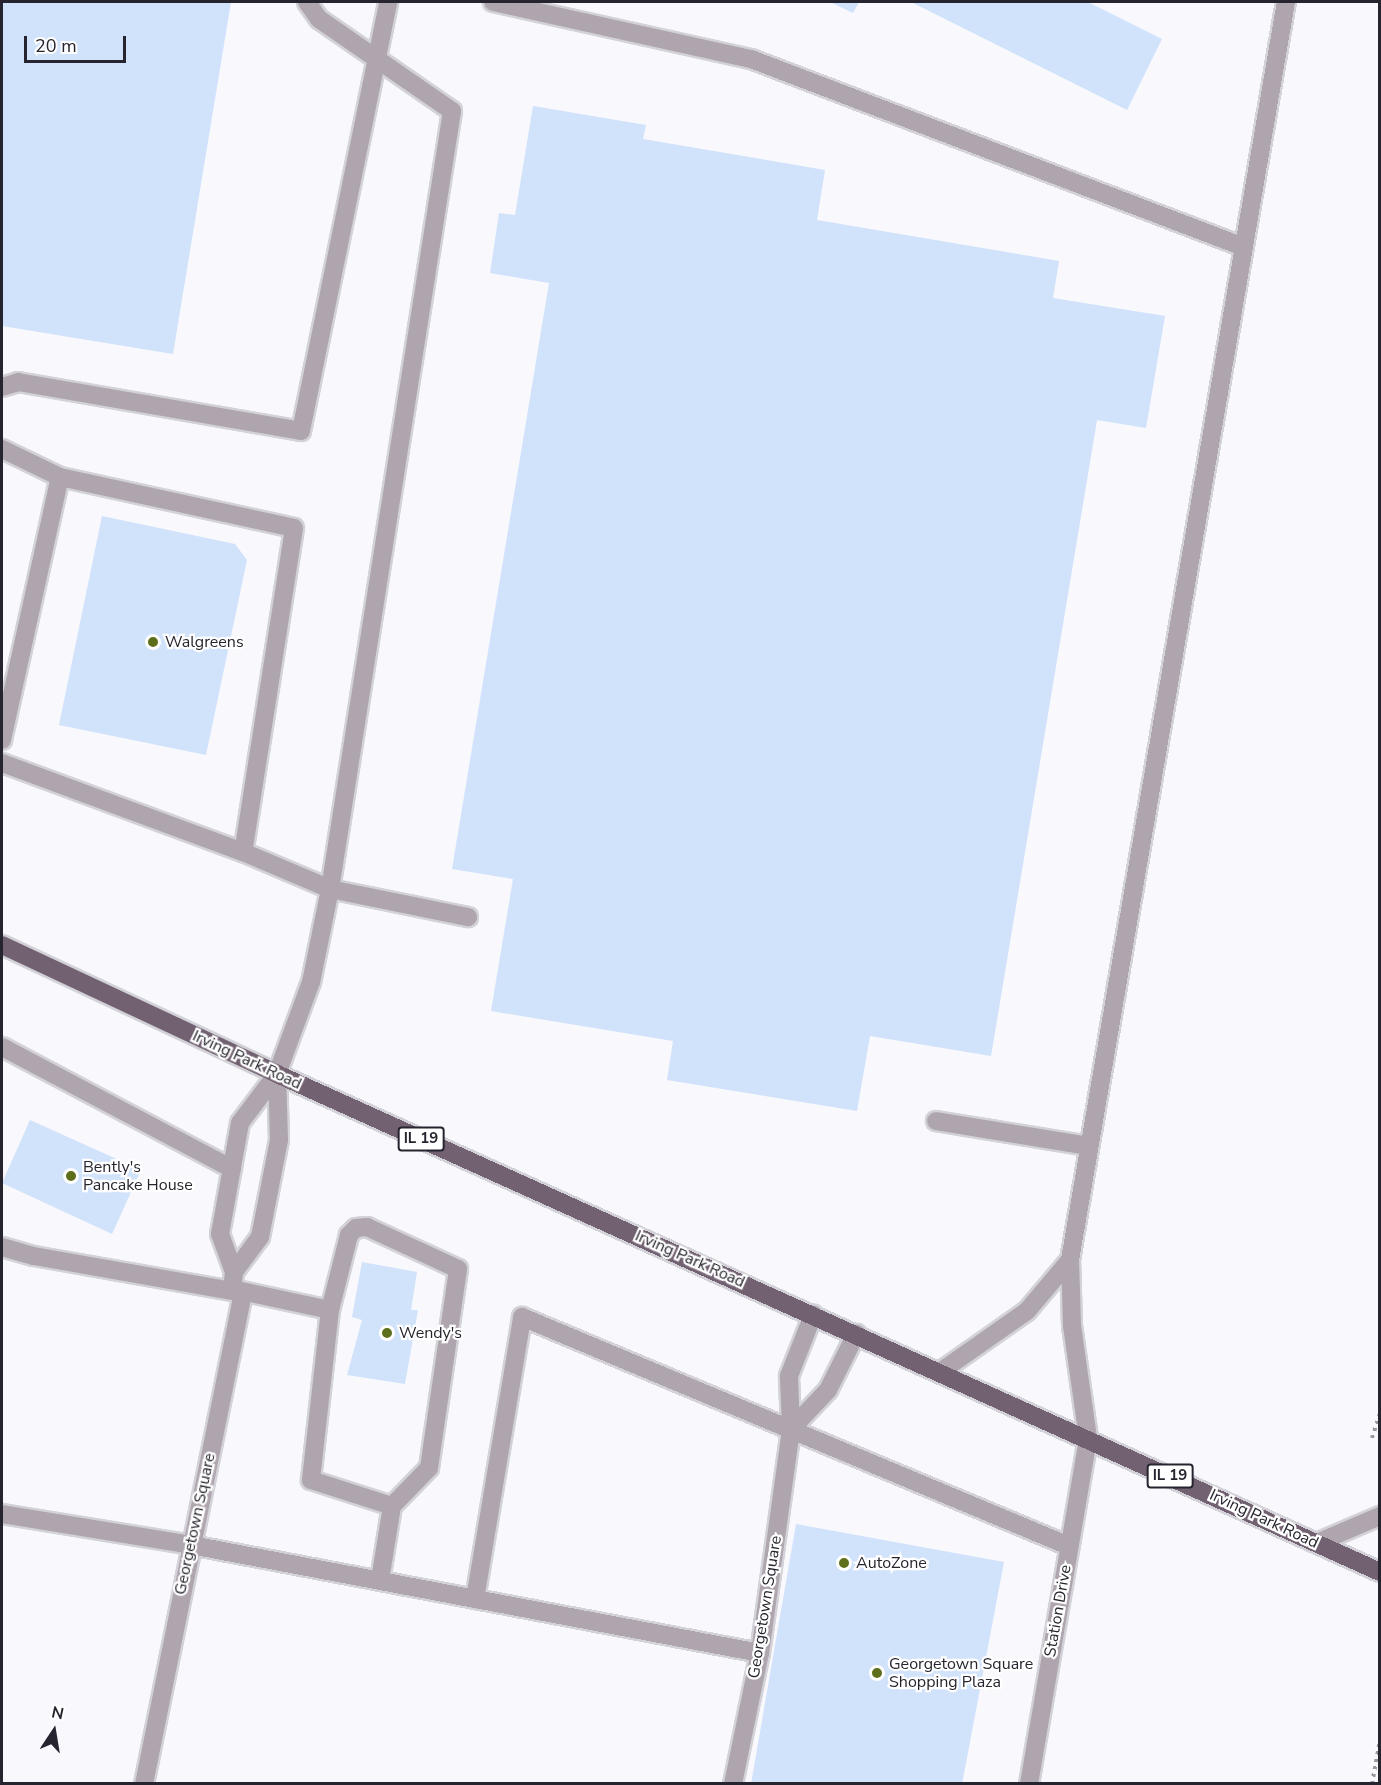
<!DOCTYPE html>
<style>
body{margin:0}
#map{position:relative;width:1381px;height:1785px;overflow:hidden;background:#f8f8fd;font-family:"Nunito Sans",sans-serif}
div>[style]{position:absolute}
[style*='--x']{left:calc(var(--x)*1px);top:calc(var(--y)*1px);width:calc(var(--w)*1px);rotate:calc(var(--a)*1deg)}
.building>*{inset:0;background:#d1e2fb}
.path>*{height:4px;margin-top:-2px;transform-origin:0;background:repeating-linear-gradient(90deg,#9a99a0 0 3px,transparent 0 7.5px)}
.roads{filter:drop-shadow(2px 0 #d2d2d8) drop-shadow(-2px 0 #d2d2d8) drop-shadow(0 2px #d2d2d8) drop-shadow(0 -2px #d2d2d8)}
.minor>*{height:18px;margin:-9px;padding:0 9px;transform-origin:9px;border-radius:9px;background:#afa5ae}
.major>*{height:18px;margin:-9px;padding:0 9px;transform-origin:9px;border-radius:9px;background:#726171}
.dots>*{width:16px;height:16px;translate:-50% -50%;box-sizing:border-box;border:3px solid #fff;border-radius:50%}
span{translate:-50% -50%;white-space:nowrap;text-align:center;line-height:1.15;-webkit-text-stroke:4.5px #fff;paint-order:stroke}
.shield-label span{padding:2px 4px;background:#fff;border:2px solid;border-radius:4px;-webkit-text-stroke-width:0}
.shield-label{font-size:15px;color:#26242e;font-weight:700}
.poi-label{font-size:16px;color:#26242e}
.left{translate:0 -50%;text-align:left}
.street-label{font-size:16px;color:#26242e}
.frame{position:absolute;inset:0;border:3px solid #26242e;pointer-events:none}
.north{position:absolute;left:24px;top:1701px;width:60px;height:60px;-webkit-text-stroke:4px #fff;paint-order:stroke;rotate:12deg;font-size:16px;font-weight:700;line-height:24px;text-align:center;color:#26242e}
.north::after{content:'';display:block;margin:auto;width:21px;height:27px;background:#26242e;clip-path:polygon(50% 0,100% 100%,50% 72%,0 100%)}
.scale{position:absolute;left:24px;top:36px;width:102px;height:27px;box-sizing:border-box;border:3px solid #26242e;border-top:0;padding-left:8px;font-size:18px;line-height:21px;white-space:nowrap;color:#26242e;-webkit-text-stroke:4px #fff;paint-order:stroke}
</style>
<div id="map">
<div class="building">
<div style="clip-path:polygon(2px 2px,231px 2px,173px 354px,2px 326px)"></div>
<div style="clip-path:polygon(830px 2px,859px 2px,853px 13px)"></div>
<div style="clip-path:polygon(911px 2px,1088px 2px,1162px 39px,1127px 110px)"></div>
<div style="clip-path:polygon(533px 106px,646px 125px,643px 139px,825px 170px,817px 220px,1059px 261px,1053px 298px,1165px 316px,1146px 428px,1097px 420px,991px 1056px,870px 1036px,857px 1111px,667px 1080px,673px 1041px,491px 1011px,513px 879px,452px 869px,549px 283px,490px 273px,499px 213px,515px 215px)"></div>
<div style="clip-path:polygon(102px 516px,235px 544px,247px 560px,206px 755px,59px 725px)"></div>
<div style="clip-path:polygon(30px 1120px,141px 1170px,112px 1234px,2px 1183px)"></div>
<div style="clip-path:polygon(362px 1262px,417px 1272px,411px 1310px,418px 1310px,405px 1384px,347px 1375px,362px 1320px,352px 1317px)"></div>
<div style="clip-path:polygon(796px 1524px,1004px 1562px,962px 1784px,751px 1784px)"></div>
</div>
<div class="path">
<div style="--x:1372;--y:1438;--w:25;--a:-72"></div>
<div style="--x:1372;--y:1784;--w:45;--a:-79.7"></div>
</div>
<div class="roads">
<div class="minor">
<div style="--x:307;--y:2;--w:21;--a:55"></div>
<div style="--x:319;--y:19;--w:162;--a:34.7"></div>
<div style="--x:452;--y:111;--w:788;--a:98.91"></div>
<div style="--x:330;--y:889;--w:141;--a:11.5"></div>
<div style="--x:493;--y:2;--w:264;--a:12.5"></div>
<div style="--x:751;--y:59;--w:524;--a:20.89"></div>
<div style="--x:2;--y:387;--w:17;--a:-17"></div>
<div style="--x:18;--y:382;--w:287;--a:9.8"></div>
<div style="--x:301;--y:431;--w:438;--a:-78.5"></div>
<div style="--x:2;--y:449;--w:64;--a:25.8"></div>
<div style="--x:60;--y:477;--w:239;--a:12.3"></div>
<div style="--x:294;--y:528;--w:328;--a:98.9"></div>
<div style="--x:243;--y:852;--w:95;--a:23"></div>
<div style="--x:330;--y:889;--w:95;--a:101.5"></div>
<div style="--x:311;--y:982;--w:98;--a:110.3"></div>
<div style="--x:277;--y:1074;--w:61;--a:127.1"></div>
<div style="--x:240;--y:1123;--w:113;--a:100.2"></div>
<div style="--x:220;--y:1234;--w:40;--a:69.8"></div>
<div style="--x:2;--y:740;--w:269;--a:-77.6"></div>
<div style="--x:2;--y:763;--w:257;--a:20.3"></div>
<div style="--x:2;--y:1047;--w:260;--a:27.9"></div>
<div style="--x:936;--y:1121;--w:155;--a:9.3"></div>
<div style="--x:2;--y:1247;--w:33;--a:16"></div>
<div style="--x:34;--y:1256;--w:212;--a:10"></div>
<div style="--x:232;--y:1289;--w:100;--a:12.1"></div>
<div style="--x:940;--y:1372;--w:106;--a:-35"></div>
<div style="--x:1027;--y:1311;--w:67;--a:-49.9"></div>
<div style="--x:791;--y:1429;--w:54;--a:-46.5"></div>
<div style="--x:828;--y:1390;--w:63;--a:-63.4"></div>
<div style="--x:2;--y:1514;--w:192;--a:9.3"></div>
<div style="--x:191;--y:1545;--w:579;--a:10.75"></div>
<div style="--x:1317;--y:1543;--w:69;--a:-23.2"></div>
<div style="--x:380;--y:1580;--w:75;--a:-80.8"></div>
<div style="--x:392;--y:1506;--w:53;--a:-45.8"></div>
<div style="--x:429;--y:1468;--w:201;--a:-81.7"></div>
<div style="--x:458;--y:1269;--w:100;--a:-155.2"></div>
<div style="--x:367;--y:1227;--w:11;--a:175"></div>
<div style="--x:356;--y:1228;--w:10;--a:135"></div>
<div style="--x:349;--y:1235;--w:77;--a:104.2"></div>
<div style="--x:330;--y:1310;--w:171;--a:96.4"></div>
<div style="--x:311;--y:1480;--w:85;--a:17.8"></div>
<div style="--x:475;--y:1599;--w:286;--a:-80.5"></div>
<div style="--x:522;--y:1317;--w:593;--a:22.72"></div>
<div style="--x:144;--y:1784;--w:501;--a:-78.6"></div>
<div style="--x:243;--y:1293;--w:12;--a:-160"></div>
<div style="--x:232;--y:1289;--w:17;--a:-83"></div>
<div style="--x:234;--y:1272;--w:44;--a:-53.4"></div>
<div style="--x:260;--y:1237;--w:99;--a:-78.9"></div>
<div style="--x:279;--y:1140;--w:66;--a:-91.7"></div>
<div style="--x:733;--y:1784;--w:134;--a:-78.4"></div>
<div style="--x:760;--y:1653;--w:226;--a:-82.1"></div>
<div style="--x:791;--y:1429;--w:53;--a:-92.2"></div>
<div style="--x:789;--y:1376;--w:66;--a:-68.5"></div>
<div style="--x:1029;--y:1784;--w:351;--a:-80.3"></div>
<div style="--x:1088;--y:1438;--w:113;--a:-98.1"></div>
<div style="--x:1072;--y:1326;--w:66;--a:-91.7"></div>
<div style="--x:1070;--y:1260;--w:1276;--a:-80.26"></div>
</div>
<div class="major">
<div style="--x:2;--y:945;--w:304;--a:25.1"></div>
<div style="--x:277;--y:1074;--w:1210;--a:24.3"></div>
</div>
</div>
<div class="dots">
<div style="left:153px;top:642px;background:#5e6f1b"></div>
<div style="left:71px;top:1176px;background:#5e6f1b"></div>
<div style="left:387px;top:1333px;background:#5e6f1b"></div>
<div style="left:844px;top:1563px;background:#5e6f1b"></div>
<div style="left:877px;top:1673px;background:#5e6f1b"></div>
</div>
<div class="shield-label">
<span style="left:421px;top:1139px">IL 19</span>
<span style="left:1170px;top:1476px">IL 19</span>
</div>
<div class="poi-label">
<span class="left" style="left:165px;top:642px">Walgreens</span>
<span class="left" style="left:83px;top:1176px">Bently's<br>Pancake House</span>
<span class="left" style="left:399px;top:1333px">Wendy's</span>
<span class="left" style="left:856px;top:1563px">AutoZone</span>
<span class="left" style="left:889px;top:1673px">Georgetown Square<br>Shopping Plaza</span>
</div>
<div class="street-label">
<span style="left:247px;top:1060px;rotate:25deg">Irving Park Road</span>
<span style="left:690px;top:1259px;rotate:24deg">Irving Park Road</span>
<span style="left:1264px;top:1519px;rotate:25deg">Irving Park Road</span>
<span style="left:195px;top:1524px;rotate:-78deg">Georgetown Square</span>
<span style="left:765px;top:1607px;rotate:-81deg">Georgetown Square</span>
<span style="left:1058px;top:1611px;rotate:-80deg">Station Drive</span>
</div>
<div class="frame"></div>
<div class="north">N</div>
<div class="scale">20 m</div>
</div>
